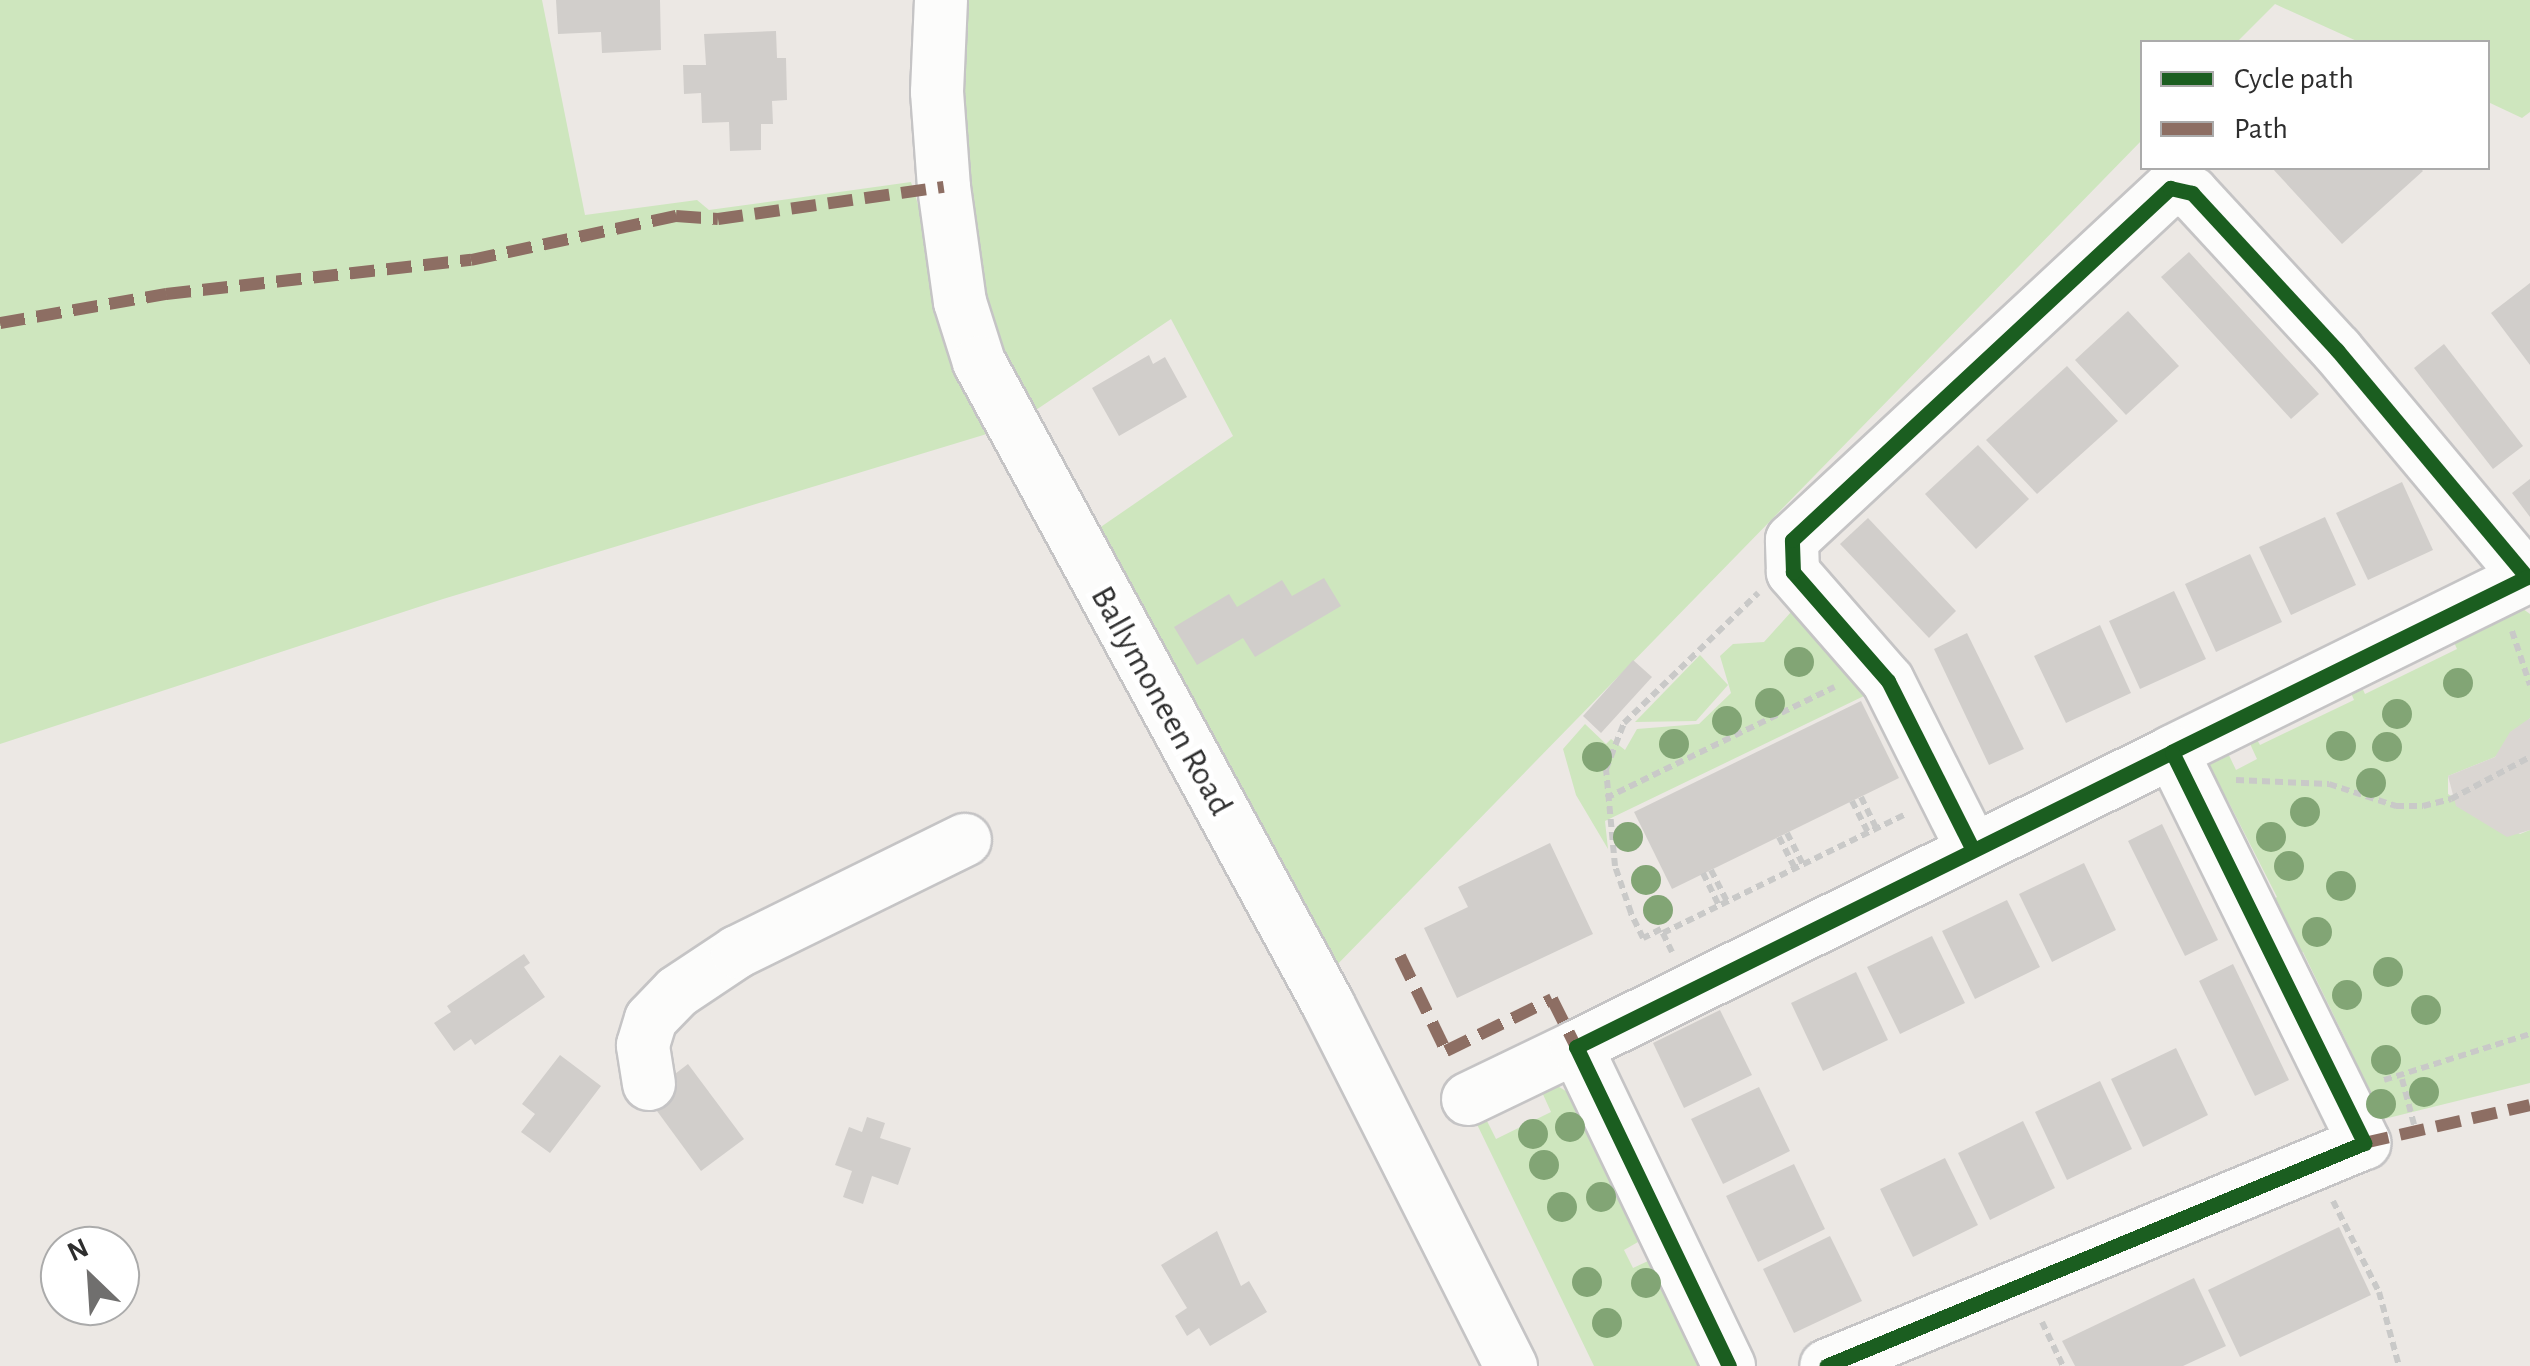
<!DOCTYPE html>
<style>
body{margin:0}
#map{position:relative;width:2530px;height:1366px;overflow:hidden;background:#ece8e4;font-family:"Alegreya Sans",sans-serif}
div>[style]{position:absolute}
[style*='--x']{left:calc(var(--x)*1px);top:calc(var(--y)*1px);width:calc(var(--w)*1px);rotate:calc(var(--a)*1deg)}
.green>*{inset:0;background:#cee6be}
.plaza>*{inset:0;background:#dad6d2}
.building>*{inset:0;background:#d1cecb}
.path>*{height:6px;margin-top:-3px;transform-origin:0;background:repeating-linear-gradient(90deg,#c9c9c8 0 8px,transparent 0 13px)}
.roads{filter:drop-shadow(2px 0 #c5c4c5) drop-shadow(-2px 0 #c5c4c5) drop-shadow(0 2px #c5c4c5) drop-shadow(0 -2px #c5c4c5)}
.minor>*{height:52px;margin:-26px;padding:0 26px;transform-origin:26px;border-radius:26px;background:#fcfcfb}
.quiet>*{height:12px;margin-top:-6px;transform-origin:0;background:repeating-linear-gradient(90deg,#8d6e63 0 25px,transparent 0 37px)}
.cycleway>*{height:15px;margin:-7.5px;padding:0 7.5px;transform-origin:7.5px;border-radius:7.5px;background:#1b5e20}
.trees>*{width:30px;height:30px;margin:-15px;border-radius:50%;background:#82a575}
span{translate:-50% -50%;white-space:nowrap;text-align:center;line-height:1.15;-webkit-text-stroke:10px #fff;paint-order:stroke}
.street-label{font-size:35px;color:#2e2e2e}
.legend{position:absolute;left:2140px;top:40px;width:350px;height:130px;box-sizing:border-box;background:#fff;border:2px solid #ababab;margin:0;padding:12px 18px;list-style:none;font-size:30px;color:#2e2e2e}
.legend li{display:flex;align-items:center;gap:20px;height:50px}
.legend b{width:50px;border:2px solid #ababab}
.north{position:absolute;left:40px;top:1226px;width:100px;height:100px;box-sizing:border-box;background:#fff;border:2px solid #ababab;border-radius:50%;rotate:335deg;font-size:28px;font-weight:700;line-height:40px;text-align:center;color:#2e2e2e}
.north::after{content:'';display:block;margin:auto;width:35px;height:45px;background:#706f6e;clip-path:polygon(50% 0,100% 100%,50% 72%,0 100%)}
</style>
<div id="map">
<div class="green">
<div style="clip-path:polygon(0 0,542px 0,585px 215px,697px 200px,709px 210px,911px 182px,990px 433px,443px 599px,0 744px)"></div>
<div style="clip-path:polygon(961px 0,2530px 0,2530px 112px,2522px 118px,2488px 102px,2488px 42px,2359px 42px,2275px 4px,2237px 42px,2142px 42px,2142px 140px,1330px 972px,1092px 533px,1233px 436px,1171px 319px,1027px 416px,990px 344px,962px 186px)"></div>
<div style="clip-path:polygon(2519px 606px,2530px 614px,2530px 718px,2495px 757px,2448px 776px,2448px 794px,2520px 834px,2530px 830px,2530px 1083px,2384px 1119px,2340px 1058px,2351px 1051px,2303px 952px,2290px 957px,2264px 905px,2277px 897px,2227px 799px,2214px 806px,2202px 767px,2225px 747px,2236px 770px,2257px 759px,2246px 735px,2253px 732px,2260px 745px,2354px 700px,2348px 686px,2359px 681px,2365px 694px,2457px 649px,2448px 629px)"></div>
<div style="clip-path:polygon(1791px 612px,1866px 695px,1605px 821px,1608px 849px,1576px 795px,1563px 749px,1585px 724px,1606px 744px,1611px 739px,1625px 750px,1637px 729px,1699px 724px,1731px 693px,1720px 656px,1733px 644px,1764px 642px)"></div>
<div style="clip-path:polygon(1700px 655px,1728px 685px,1696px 721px,1635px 722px)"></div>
<div style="clip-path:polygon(1556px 1085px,1569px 1093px,1638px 1242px,1624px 1250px,1633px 1268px,1648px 1261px,1700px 1366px,1594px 1366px,1471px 1112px,1480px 1107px,1496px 1139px,1551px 1112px,1541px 1090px)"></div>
</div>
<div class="plaza">
<div style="clip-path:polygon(2530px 718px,2530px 830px,2507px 837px,2456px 806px,2448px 776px,2495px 757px,2510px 732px)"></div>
</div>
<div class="building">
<div style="clip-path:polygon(556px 0,660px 0,661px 50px,602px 53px,601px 32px,558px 34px)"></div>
<div style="clip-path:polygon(776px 31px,777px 58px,786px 58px,787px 100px,772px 101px,773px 124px,761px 124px,761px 150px,730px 151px,729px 122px,702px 123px,701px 93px,684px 94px,683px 65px,706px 65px,704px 34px)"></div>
<div style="clip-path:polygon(2272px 168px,2420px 168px,2423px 171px,2342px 244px)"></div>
<div style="clip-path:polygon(2189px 252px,2319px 394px,2291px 419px,2161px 277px)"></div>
<div style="clip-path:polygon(2530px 283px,2530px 365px,2491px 313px)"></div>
<div style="clip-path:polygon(2128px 311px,2179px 366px,2126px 415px,2075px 360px)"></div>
<div style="clip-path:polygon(2444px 344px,2523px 446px,2493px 469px,2414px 368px)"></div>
<div style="clip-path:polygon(1149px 355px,1153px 364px,1165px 357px,1187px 397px,1119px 436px,1092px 388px)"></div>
<div style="clip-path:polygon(2067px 366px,2118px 421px,2037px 494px,1986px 440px)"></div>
<div style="clip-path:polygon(1978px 445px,2029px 499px,1976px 549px,1925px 494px)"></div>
<div style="clip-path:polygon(2530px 479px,2530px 517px,2512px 493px)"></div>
<div style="clip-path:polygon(2402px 482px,2433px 550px,2368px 580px,2336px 513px)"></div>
<div style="clip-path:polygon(2325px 517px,2356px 585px,2291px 615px,2259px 547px)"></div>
<div style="clip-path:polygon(1868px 518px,1956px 611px,1929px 638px,1840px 544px)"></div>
<div style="clip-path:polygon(2250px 554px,2282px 622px,2216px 652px,2185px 584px)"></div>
<div style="clip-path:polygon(1324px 578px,1341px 606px,1255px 657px,1243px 638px,1197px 665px,1174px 627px,1229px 594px,1237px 607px,1282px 580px,1292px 596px)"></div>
<div style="clip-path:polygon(2174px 591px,2206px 659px,2140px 689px,2109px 621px)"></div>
<div style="clip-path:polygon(2100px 625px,2131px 693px,2066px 723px,2034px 656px)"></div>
<div style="clip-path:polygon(1967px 633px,2024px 749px,1989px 765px,1934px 649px)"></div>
<div style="clip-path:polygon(1633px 660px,1652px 677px,1601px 733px,1583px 716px)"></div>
<div style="clip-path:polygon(1861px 701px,1899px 778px,1672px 889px,1634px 812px)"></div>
<div style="clip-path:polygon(2162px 824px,2218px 940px,2185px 956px,2128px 841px)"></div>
<div style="clip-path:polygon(1550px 843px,1593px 934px,1457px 998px,1424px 928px,1468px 907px,1458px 887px)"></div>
<div style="clip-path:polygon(2084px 863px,2116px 930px,2052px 962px,2019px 894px)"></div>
<div style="clip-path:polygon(2007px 900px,2040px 967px,1975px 999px,1942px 931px)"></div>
<div style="clip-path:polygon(1932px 936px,1965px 1003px,1900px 1034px,1867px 967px)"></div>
<div style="clip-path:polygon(524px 954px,530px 963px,524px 967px,545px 997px,475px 1045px,471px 1039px,454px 1051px,434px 1023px,451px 1012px,447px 1006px)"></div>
<div style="clip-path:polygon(2233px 964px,2289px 1080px,2255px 1096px,2199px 981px)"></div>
<div style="clip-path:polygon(1856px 972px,1888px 1040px,1823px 1071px,1791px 1003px)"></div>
<div style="clip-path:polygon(1720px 1010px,1752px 1075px,1684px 1108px,1653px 1043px)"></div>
<div style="clip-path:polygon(2176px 1048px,2208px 1115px,2143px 1147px,2111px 1079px)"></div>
<div style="clip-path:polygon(560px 1055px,601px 1086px,550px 1153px,521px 1132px,535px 1114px,522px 1104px)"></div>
<div style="clip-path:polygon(688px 1064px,744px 1139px,701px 1171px,646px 1096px)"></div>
<div style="clip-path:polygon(2100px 1081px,2132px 1149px,2067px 1180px,2035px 1112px)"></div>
<div style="clip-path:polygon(1759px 1087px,1790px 1151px,1723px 1184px,1691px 1119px)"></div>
<div style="clip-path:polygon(867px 1117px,885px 1123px,880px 1138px,911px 1148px,898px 1185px,872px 1176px,863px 1204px,843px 1197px,852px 1171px,835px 1165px,849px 1127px,862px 1132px)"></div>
<div style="clip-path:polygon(2023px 1121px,2055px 1188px,1990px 1220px,1958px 1153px)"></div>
<div style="clip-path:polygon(1945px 1158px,1978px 1225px,1913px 1257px,1880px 1189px)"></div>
<div style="clip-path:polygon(1794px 1164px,1825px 1229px,1758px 1262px,1726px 1196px)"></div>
<div style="clip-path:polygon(2339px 1227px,2371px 1295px,2240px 1357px,2208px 1290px)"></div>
<div style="clip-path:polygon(1217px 1231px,1241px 1286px,1249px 1281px,1267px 1312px,1210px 1346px,1199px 1328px,1187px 1336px,1175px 1316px,1187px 1308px,1161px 1265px)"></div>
<div style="clip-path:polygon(1830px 1236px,1862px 1301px,1794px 1333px,1763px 1269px)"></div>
<div style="clip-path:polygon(2194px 1278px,2226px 1346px,2183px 1366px,2075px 1366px,2062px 1341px)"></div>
</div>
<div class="path">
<div style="--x:2512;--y:631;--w:57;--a:71.6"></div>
<div style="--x:2236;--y:780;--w:93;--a:2.5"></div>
<div style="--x:2329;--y:784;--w:71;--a:18.2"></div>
<div style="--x:2396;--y:806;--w:27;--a:0"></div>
<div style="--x:2423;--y:806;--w:29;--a:-14"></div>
<div style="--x:2451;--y:799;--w:89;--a:-28"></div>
<div style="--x:1861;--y:797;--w:34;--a:64"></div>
<div style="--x:1606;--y:798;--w:254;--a:-25.9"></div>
<div style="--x:1852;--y:801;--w:36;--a:63"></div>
<div style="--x:1787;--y:833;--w:36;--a:63"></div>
<div style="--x:1779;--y:837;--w:35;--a:63"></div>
<div style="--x:1711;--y:870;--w:36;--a:63"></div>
<div style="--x:1703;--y:873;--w:37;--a:64"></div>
<div style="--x:1663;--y:933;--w:268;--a:-26.1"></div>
<div style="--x:1672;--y:952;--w:25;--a:-116"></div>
<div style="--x:1661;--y:929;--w:20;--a:153"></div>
<div style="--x:1643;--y:938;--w:28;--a:-116"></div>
<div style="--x:1631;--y:913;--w:50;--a:-108.8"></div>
<div style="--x:1615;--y:866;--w:97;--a:-95.3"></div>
<div style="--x:1606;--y:769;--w:49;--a:-68.6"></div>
<div style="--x:1624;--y:723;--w:187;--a:-44.1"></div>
<div style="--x:2402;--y:1079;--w:55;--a:75.2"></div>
<div style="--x:2384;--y:1080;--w:153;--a:-17.5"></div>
<div style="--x:2333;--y:1201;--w:102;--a:63.2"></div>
<div style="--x:2379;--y:1292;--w:77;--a:74.9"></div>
<div style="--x:2042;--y:1322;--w:49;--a:64.5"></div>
</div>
<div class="roads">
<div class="minor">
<div style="--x:941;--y:0;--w:92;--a:92.5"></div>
<div style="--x:937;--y:92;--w:95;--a:85.8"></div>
<div style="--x:944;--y:187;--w:116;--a:82.1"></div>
<div style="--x:960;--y:302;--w:63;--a:72.4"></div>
<div style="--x:979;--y:362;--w:731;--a:61.47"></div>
<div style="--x:1328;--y:1004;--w:406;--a:63.2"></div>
<div style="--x:1972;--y:848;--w:187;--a:-116.7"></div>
<div style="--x:1888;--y:681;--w:145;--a:-131.1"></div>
<div style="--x:1793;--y:572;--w:32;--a:-92"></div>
<div style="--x:1792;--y:540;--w:517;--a:-42.96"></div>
<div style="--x:2170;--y:188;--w:23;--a:13"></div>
<div style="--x:2192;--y:193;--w:214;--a:47.3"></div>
<div style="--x:2337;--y:350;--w:296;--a:50.1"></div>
<div style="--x:2527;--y:577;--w:396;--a:153.8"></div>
<div style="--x:649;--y:1084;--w:39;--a:-99"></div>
<div style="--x:643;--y:1045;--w:27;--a:-73"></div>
<div style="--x:651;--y:1019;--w:37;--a:-46"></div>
<div style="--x:677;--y:992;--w:72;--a:-33.7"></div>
<div style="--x:737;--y:952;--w:254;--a:-26.2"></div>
<div style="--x:1468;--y:1099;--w:120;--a:-25.7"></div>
<div style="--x:1729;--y:1366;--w:354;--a:-115.6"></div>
<div style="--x:1576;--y:1047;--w:665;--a:-26.33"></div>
<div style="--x:2172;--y:752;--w:436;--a:63.8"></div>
<div style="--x:2364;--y:1143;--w:582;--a:157.49"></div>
</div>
</div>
<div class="quiet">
<div style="--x:0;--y:323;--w:169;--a:-9.9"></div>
<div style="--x:166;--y:294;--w:307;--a:-6.4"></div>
<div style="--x:471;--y:260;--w:210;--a:-12.1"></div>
<div style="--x:676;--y:216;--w:42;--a:4.1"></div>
<div style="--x:718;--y:219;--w:228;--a:-8.1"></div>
<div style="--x:1400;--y:956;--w:106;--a:64.2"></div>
<div style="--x:1446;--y:1051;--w:118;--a:-26.1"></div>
<div style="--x:1552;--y:999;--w:54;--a:63.4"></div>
<div style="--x:2364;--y:1143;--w:170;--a:-12.9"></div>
</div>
<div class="cycleway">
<div style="--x:1972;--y:848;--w:187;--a:-116.7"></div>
<div style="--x:1888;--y:681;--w:145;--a:-131.1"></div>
<div style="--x:1793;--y:572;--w:32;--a:-92"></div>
<div style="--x:1792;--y:540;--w:517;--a:-42.96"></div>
<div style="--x:2170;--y:188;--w:23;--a:13"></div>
<div style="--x:2192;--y:193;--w:214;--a:47.3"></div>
<div style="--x:2337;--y:350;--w:296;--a:50.1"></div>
<div style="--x:2527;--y:577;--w:396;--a:153.8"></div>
<div style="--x:1729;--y:1366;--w:354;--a:-115.6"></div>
<div style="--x:1576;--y:1047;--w:665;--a:-26.33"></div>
<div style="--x:2172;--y:752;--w:436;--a:63.8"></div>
<div style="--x:2364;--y:1143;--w:582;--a:157.49"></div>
</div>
<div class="trees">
<div style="left:1799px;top:662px"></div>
<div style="left:2458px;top:683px"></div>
<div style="left:1770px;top:703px"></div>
<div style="left:2397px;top:714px"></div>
<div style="left:1727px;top:721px"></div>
<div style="left:1674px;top:744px"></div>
<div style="left:2341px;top:746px"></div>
<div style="left:2387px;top:747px"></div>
<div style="left:1597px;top:757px"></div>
<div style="left:2371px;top:783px"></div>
<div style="left:2305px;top:812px"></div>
<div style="left:1628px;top:837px"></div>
<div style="left:2271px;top:837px"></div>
<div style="left:2289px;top:866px"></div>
<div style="left:1646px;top:880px"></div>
<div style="left:2341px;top:886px"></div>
<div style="left:1658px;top:910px"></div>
<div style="left:2317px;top:932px"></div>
<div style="left:2388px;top:972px"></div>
<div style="left:2347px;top:995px"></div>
<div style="left:2426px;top:1010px"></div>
<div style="left:2386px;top:1060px"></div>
<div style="left:2424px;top:1092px"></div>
<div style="left:2381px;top:1104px"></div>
<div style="left:1570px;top:1127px"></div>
<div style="left:1533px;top:1134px"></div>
<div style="left:1544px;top:1165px"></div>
<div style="left:1601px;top:1197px"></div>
<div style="left:1562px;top:1207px"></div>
<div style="left:1587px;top:1282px"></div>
<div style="left:1646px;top:1283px"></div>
<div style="left:1607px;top:1323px"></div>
</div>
<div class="street-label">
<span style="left:1161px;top:701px;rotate:61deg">Ballymoneen Road</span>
</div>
<ul class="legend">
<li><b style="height:12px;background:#1b5e20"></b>Cycle path</li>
<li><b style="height:12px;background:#8d6e63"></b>Path</li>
</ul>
<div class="north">N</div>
</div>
